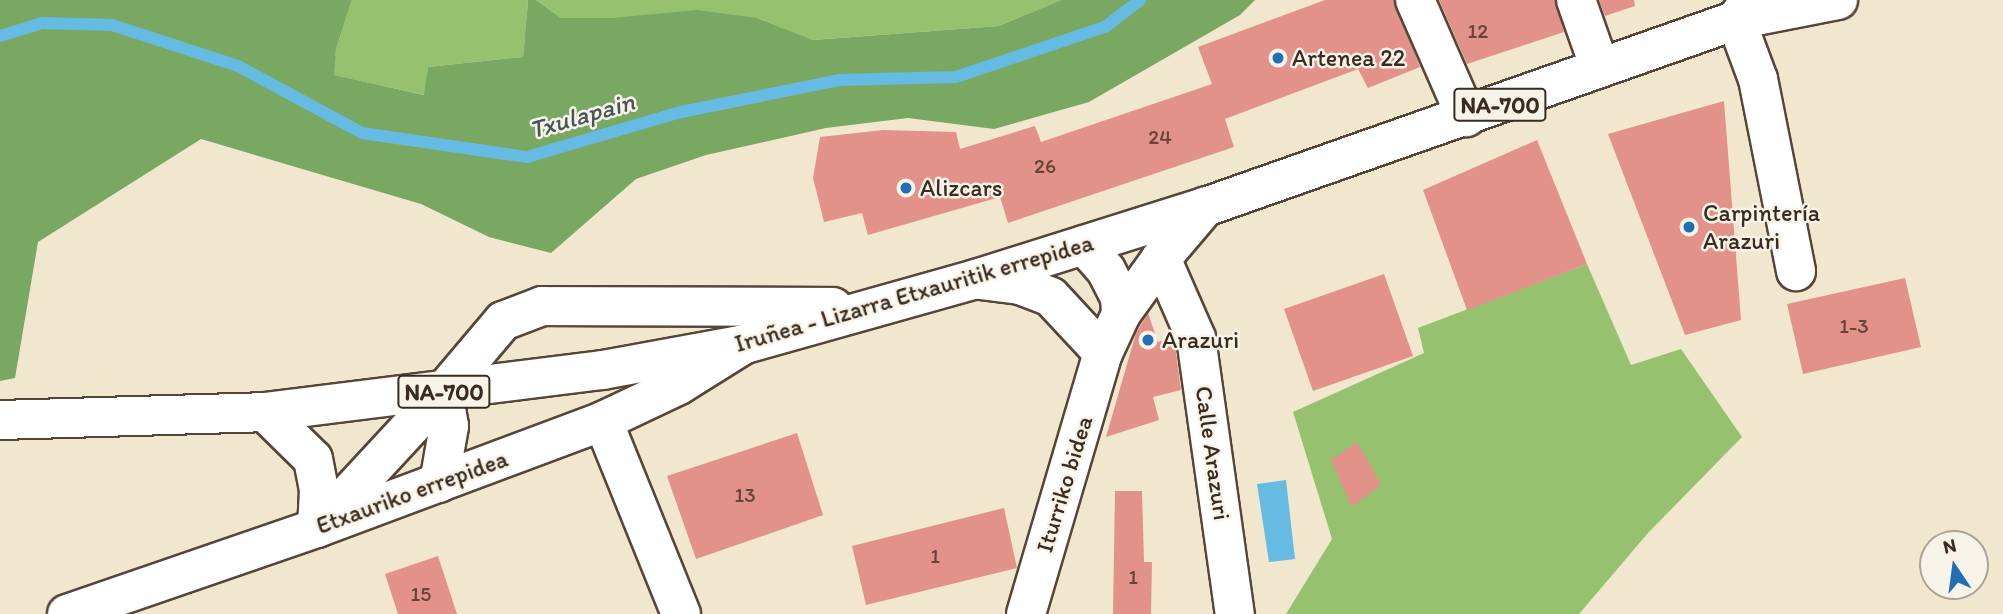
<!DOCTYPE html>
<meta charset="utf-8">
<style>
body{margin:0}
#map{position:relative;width:2003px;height:614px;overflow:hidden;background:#f1e7ce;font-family:Itim,sans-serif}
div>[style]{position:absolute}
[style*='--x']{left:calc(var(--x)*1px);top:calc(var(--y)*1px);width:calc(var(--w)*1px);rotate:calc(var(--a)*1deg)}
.green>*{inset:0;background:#96c270}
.forest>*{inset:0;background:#78a862}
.water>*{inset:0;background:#66bbe2}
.stream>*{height:12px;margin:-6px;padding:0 6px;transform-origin:6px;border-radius:6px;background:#66bbe2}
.building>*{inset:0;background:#e29289}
.roads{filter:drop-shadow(2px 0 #564638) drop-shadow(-2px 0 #564638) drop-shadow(0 2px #564638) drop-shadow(0 -2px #564638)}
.minor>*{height:38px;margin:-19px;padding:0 19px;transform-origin:19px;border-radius:19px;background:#fff}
.major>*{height:38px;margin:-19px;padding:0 19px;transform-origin:19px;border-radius:19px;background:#fff}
.highway>*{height:38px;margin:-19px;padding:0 19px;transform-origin:19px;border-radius:19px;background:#fff}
.dots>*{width:19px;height:19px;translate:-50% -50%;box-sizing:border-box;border:4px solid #f7f3e8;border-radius:50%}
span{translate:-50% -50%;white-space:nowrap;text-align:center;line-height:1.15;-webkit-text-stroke:5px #f7f3e8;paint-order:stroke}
.number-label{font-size:21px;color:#654439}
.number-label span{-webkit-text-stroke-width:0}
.shield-label span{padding:2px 5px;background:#f7f3e8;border:2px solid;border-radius:5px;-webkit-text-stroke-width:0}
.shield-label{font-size:23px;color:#3b2a1e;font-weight:700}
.poi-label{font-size:24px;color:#3b2a1e}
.left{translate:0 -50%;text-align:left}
.street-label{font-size:24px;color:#3b2a1e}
.water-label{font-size:26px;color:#485659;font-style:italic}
.north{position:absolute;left:1919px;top:530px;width:70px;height:70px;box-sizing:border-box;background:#f7f3e8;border:2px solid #aca397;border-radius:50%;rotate:347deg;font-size:19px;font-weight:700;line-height:28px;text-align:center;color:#3b2a1e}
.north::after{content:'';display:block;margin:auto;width:24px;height:32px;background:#1f6fb2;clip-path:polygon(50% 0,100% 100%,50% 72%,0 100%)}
</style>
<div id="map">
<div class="green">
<div style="clip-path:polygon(352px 0,528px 0,523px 57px,428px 67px,425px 95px,333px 75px,336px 49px)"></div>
<div style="clip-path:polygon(536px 0,1061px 0,999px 26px,812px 40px,757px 18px,561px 18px)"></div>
<div style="clip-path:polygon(1587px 264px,1631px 365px,1681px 349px,1742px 437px,1648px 533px,1579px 614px,1286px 614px,1332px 539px,1293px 412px,1424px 353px,1418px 328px)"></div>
</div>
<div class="forest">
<div style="clip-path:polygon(0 0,352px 0,336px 49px,334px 75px,424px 95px,428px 67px,523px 57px,528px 0,536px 0,561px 18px,613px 18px,697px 10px,757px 18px,813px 40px,999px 26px,1061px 0,1255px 0,1240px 15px,1089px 102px,994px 129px,908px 118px,826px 128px,706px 155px,636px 179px,551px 253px,489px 237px,421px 204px,201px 139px,38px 242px,15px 378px,0 381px)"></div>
</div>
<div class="water">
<div style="clip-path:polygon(1286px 480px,1295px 559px,1269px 562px,1257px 484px)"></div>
</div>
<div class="stream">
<div style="--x:0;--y:36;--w:44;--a:-17.2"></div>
<div style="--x:42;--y:23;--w:70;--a:1.6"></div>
<div style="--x:112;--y:25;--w:133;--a:18"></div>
<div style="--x:238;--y:66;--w:141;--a:28.4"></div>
<div style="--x:362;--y:133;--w:167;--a:8.3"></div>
<div style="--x:527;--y:157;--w:160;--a:-16.3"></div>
<div style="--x:681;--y:112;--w:161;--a:-11.4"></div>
<div style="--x:839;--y:80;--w:117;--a:-1.5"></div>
<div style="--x:956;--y:77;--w:157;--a:-18.6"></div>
<div style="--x:1105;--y:27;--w:44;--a:-37.6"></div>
</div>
<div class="building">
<div style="clip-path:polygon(1325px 0,1394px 0,1420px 67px,1368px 88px,1358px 69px,1225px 119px,1234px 147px,1008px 223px,1000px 197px,868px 235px,862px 213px,824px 222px,813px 178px,820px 137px,883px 130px,956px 132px,960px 149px,1035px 126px,1041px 142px,1212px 84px,1198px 47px)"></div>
<div style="clip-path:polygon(1439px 0,1555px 0,1564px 32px,1467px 64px)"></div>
<div style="clip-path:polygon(1599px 0,1634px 0,1635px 6px,1605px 16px)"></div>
<div style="clip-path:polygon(1724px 101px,1741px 320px,1685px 335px,1608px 134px)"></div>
<div style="clip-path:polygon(1537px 140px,1587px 264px,1467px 310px,1423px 190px)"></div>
<div style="clip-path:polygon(1384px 274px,1413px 356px,1313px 391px,1284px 309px)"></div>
<div style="clip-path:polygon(1905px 278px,1921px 347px,1803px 374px,1787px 304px)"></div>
<div style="clip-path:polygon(1148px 313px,1158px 342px,1172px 338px,1175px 344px,1181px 390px,1153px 397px,1159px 420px,1106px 437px,1136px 333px)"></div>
<div style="clip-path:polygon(797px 433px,823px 515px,696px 559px,667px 476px)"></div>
<div style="clip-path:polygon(1357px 442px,1381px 484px,1352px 507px,1331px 460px)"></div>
<div style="clip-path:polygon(1115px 491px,1142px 491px,1144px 562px,1152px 562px,1151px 614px,1113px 614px)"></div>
<div style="clip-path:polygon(1004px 508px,1017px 568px,866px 605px,852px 546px)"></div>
<div style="clip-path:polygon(438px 556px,457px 614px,398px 614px,385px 574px)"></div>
</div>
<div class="roads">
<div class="minor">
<div style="--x:1415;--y:0;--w:128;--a:66.4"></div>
<div style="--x:1576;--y:0;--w:72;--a:70.6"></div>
<div style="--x:1750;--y:0;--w:24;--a:125"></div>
<div style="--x:1736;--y:20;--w:63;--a:69.6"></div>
<div style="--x:1758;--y:79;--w:196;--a:78.8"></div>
<div style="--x:1161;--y:258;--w:87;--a:66.4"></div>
<div style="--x:1196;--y:338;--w:279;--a:82"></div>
<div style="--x:603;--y:421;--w:208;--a:68"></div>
<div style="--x:67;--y:614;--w:264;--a:-19"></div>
<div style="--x:317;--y:528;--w:305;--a:-20.5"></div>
<div style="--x:603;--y:421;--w:84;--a:-25.3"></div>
<div style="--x:679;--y:385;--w:75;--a:-32"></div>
<div style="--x:1026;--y:614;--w:272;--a:-73.6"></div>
</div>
<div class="major">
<div style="--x:1084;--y:245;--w:33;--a:49"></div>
<div style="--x:1106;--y:270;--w:31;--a:63"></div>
<div style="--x:1120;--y:298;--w:16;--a:86"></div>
<div style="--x:980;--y:280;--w:40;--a:7.1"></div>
<div style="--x:1020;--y:285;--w:33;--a:21"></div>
<div style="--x:1051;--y:297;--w:76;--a:47.1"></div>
<div style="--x:1103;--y:353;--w:43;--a:-65.2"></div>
<div style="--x:1121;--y:314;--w:67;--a:-54.2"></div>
<div style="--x:1160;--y:260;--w:70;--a:-49.7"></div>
<div style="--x:265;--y:412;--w:67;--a:44.4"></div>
<div style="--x:313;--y:459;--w:32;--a:79"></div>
<div style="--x:319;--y:490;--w:38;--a:93"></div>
<div style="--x:0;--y:420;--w:265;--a:-1.7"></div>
<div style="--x:265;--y:412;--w:341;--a:-7.1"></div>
<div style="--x:603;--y:370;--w:144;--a:-10.4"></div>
<div style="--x:745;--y:344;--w:240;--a:-15.7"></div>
<div style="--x:976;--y:279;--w:240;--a:-17.5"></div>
<div style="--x:1205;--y:207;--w:597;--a:-19.38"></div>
<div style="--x:439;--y:483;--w:58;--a:-80"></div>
<div style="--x:449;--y:426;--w:35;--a:-100"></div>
<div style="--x:317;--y:528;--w:185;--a:-47.2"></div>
<div style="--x:443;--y:392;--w:93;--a:-49.8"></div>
<div style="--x:503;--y:321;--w:42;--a:-21"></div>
<div style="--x:542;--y:306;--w:291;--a:0.2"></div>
</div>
<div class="highway">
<div style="--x:1736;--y:20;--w:104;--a:-11.1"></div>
</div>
</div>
<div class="dots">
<div style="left:1278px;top:58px;background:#1f6fb2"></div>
<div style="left:906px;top:188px;background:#1f6fb2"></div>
<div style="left:1689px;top:227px;background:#1f6fb2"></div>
<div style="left:1148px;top:340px;background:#1f6fb2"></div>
</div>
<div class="number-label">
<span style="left:1478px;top:31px">12</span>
<span style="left:1160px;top:137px">24</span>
<span style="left:1045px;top:166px">26</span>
<span style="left:1854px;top:326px">1-3</span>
<span style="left:745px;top:495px">13</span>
<span style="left:935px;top:556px">1</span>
<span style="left:1133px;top:577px">1</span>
<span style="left:421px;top:594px">15</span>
</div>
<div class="shield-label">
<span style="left:1500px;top:105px">NA-700</span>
<span style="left:444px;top:392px">NA-700</span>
</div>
<div class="poi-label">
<span class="left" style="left:1292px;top:58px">Artenea 22</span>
<span class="left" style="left:920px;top:188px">Alizcars</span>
<span class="left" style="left:1703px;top:227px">Carpintería<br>Arazuri</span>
<span class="left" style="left:1162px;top:340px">Arazuri</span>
</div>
<div class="street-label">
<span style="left:914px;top:293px;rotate:-16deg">Iruñea - Lizarra Etxauritik errepidea</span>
<span style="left:1213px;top:453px;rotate:82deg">Calle Arazuri</span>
<span style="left:1064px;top:484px;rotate:-73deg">Iturriko bidea</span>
<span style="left:412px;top:492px;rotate:-20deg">Etxauriko errepidea</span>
</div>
<div class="water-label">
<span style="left:582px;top:116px;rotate:-16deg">Txulapain</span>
</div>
<div class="north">N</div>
</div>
